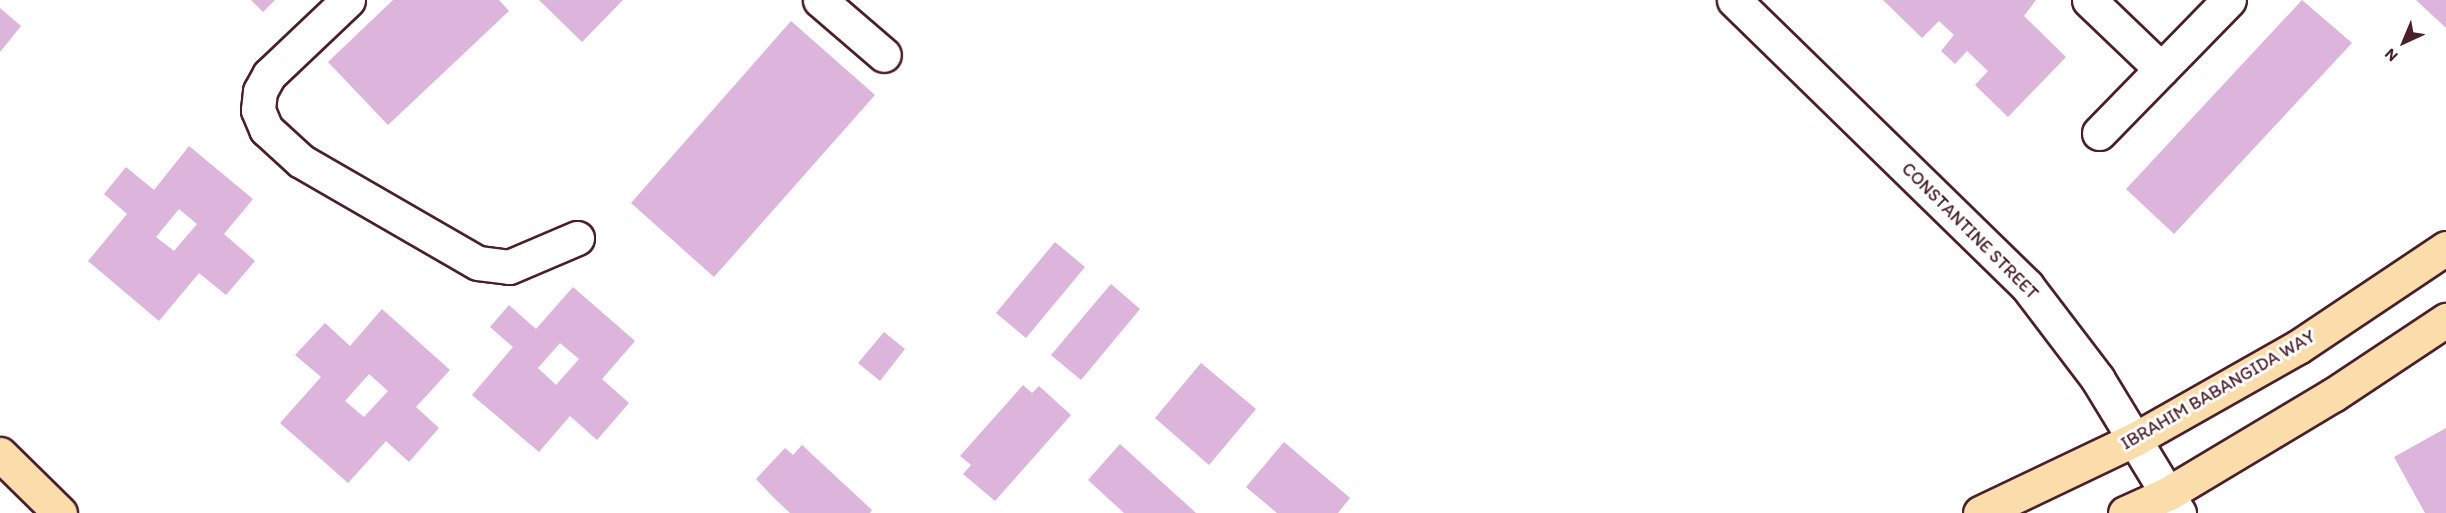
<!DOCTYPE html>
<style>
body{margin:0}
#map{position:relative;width:2446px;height:513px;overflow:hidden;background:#fff;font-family:Itim,sans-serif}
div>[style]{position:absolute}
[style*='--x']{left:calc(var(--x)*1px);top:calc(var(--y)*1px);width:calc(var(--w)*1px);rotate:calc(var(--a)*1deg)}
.building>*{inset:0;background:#dcb4dc}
.roads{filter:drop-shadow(2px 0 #4a1f2b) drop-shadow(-2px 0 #4a1f2b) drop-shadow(0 2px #4a1f2b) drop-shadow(0 -2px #4a1f2b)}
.minor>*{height:33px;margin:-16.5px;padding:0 16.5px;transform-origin:16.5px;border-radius:16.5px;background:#fff}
.major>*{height:33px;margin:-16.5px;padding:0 16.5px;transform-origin:16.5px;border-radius:16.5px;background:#fbddab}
.highway>*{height:33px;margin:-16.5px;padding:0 16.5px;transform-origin:16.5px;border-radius:16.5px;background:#fbddab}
span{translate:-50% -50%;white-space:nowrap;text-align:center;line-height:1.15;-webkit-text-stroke:6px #fff;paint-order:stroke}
.street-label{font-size:18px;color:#4a1f2b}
.north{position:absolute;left:2374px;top:12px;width:60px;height:60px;-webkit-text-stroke:4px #fff;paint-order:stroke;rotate:224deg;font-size:16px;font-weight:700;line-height:24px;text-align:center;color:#4a1f2b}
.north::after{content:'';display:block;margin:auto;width:21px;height:27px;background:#4a1f2b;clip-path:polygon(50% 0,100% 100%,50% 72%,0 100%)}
</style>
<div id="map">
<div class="building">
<div style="clip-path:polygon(251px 0,275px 0,263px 12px)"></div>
<div style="clip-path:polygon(393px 0,499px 0,509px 11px,388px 125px,328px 62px)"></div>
<div style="clip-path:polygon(539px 0,623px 0,582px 42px)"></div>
<div style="clip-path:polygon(1883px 0,2036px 0,2024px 16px,2066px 57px,2008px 117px,1975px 85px,1988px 71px,1967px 51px,1955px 64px,1941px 51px,1954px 35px,1939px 21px,1922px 38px)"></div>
<div style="clip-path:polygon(2302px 0,2352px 43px,2174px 234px,2126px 189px)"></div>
<div style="clip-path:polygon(2416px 0,2446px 0,2446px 28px)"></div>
<div style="clip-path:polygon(0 8px,21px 26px,0 52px)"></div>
<div style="clip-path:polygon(791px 21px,875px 95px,714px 277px,631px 203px)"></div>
<div style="clip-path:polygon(evenodd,189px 146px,253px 199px,224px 234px,255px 261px,226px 295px,199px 273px,159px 321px,88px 261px,127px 214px,104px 194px,126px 167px,154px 190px,189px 146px,179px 209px,197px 224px,174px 251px,156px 237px,179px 209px)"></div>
<div style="clip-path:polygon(1055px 242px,1085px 267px,1026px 338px,996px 313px)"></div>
<div style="clip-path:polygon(1111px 284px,1140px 309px,1081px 380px,1051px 355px)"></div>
<div style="clip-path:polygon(evenodd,573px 287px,635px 341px,602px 379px,629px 403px,597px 440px,570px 416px,539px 452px,472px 395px,513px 347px,490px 327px,509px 305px,536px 329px,573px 287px,560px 343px,579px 359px,556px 385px,538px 368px,560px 343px)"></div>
<div style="clip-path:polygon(evenodd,382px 309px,450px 370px,416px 407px,439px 428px,409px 462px,386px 441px,348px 483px,280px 423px,321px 377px,295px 355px,325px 323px,350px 346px,382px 309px,369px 374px,388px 391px,364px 417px,345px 401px,369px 374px)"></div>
<div style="clip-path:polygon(884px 332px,905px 349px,880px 381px,858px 363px)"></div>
<div style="clip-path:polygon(1201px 363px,1256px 409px,1209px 465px,1155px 418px)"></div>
<div style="clip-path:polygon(1023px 385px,1032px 393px,1039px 386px,1071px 415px,995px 501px,963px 474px,971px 465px,960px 456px)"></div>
<div style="clip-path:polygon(2446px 428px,2446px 513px,2425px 513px,2394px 457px)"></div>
<div style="clip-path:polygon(1284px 442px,1350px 498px,1338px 513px,1277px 513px,1246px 487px)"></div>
<div style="clip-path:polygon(1120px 444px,1196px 513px,1124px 513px,1088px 480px)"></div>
<div style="clip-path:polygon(802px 445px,872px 510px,870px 513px,790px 513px,773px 497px,756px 479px,785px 448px,793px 455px)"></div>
</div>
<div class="roads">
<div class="minor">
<div style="--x:348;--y:0;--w:109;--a:136.5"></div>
<div style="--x:269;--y:75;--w:18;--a:119"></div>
<div style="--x:260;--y:91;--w:19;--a:96"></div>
<div style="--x:258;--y:110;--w:21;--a:67"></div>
<div style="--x:266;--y:129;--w:47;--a:42.4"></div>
<div style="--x:301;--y:161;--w:204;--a:30"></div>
<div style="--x:478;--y:263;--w:31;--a:7"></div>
<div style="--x:509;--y:267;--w:74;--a:-23.1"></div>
<div style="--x:820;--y:0;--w:84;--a:40.7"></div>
<div style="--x:1734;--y:0;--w:409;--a:44.3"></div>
<div style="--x:2027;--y:286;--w:116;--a:52.7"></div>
<div style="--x:2097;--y:378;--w:158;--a:58.7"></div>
<div style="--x:2089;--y:0;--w:100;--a:43.8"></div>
<div style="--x:2099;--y:133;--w:186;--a:-45.7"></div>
</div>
<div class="major">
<div style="--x:1980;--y:513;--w:174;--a:-25.5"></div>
<div style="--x:2137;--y:438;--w:185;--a:-29.5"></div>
<div style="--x:2298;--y:347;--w:178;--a:-33.8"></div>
<div style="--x:2125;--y:513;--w:48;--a:-24.4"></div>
<div style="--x:2169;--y:493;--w:191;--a:-30.9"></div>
<div style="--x:2333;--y:395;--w:136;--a:-33.6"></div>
</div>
<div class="highway">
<div style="--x:0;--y:454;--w:84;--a:44.5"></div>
</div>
</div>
<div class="street-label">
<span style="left:1970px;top:231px;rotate:45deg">CONSTANTINE STREET</span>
<span style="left:2218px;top:390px;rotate:-30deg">IBRAHIM BABANGIDA WAY</span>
</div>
<div class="north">N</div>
</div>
